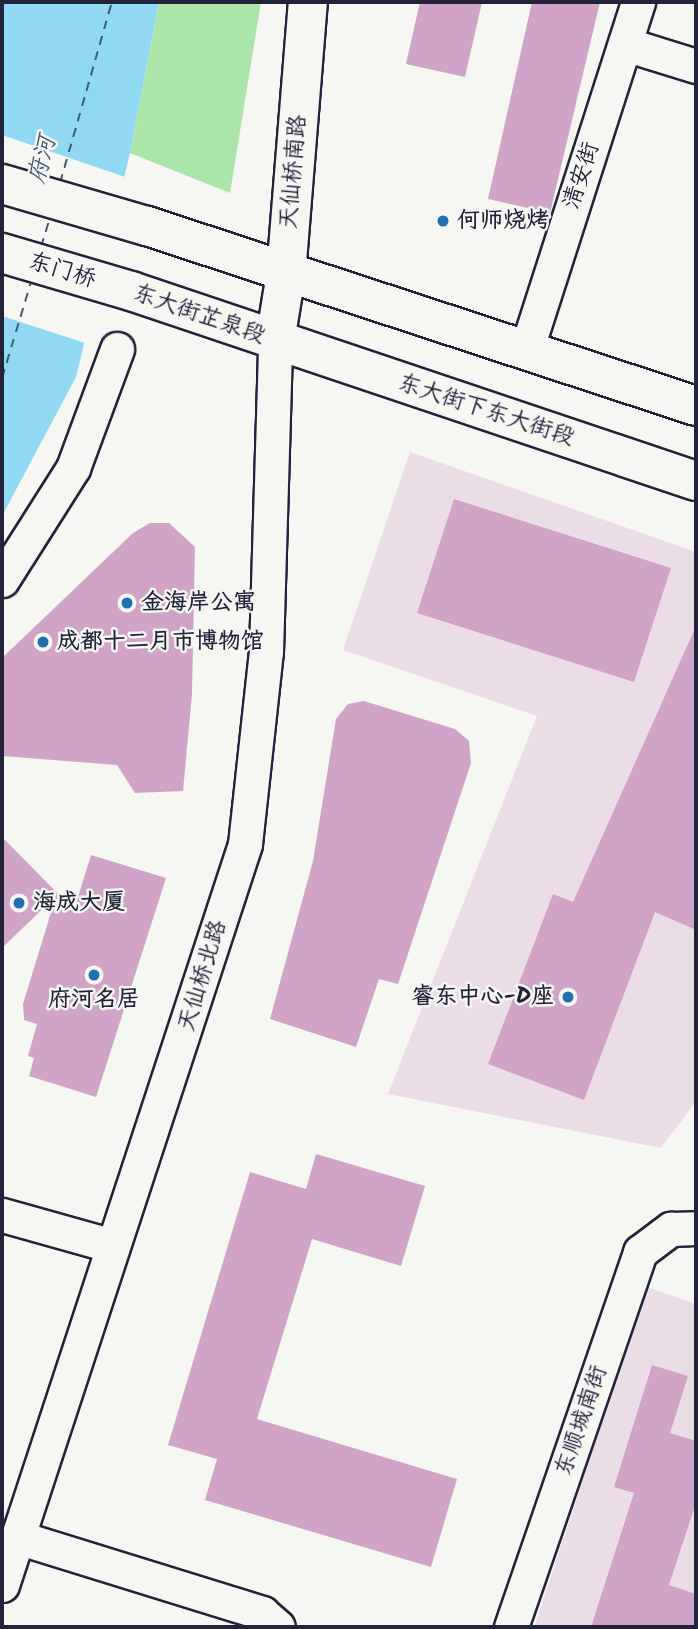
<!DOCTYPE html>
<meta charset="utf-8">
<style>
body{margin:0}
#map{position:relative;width:698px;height:1629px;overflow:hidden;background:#f6f6f2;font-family:Kalam,"LXGW WenKai TC",sans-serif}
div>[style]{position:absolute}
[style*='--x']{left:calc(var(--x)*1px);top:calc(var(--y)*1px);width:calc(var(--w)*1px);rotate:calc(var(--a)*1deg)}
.built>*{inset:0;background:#ebdde5}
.green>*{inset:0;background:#ace5aa}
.water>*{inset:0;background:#91d9f3}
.pier>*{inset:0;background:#f6f6f2}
.ferry>*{height:2px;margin-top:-1px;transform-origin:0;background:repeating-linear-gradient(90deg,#435972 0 9px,transparent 0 16px)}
.building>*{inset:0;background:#d0a4c7}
.roads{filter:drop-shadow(2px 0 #22223b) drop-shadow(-2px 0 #22223b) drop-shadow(0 2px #22223b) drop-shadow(0 -2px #22223b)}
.minor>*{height:33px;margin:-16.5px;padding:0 16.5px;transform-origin:16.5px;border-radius:16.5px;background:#f6f6f2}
.major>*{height:38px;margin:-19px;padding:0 19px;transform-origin:19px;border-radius:19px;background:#f6f6f2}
.dots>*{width:19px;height:19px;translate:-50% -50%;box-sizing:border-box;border:4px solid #f6f6f2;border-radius:50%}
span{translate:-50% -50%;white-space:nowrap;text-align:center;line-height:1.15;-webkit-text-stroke:5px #f6f6f2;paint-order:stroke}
.street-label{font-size:23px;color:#22223b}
.poi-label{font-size:23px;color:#22223b;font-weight:700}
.left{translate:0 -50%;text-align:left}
.right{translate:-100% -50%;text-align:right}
.water-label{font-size:24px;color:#435972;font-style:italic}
.frame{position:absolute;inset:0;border:4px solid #22223b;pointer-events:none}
</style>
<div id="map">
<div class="built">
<div style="clip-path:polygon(410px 452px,696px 552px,696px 1101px,661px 1148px,388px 1094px,537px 716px,343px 650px)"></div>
<div style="clip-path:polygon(647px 1287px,696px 1304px,696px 1627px,534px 1627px)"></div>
</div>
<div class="green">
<div style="clip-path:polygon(159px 2px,261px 2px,230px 193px,130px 153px)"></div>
</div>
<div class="water">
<div style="clip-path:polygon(2px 2px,159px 2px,130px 153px,76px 377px,2px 516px)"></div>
</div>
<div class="pier">
<div style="clip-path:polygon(2px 135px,128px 178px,88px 344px,2px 316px)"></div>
</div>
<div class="ferry">
<div style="--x:60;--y:183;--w:188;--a:-74"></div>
<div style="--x:41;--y:247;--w:30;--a:-73"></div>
<div style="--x:2;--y:378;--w:100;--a:-73.2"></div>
</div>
<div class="building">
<div style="clip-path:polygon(420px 2px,482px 2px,465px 77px,406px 64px)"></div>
<div style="clip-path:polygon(532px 2px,600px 2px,550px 213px,488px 199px)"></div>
<div style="clip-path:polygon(454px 499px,671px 568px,634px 682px,417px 613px)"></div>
<div style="clip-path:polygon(150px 523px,169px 523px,195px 547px,192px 694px,183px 791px,135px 793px,117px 765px,2px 756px,2px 658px,133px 533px)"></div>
<div style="clip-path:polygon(696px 626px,696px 930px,655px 912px,584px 1100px,488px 1064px,553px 894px,573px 902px)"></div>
<div style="clip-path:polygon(364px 701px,455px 729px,469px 741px,471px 763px,398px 984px,379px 979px,356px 1047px,270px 1019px,313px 861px,336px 719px,348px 704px)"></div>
<div style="clip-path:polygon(2px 837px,74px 910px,91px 855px,166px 878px,96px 1097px,29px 1076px,34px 1058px,28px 1056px,37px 1024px,24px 1020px,23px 1004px,56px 896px,2px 948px)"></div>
<div style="clip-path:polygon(316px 1154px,425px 1186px,401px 1266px,312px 1239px,257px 1419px,457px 1479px,431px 1567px,205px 1500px,217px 1459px,168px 1445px,250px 1172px,306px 1189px)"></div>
<div style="clip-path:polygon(652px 1365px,688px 1376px,670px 1433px,696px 1441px,696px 1503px,669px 1585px,696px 1594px,696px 1627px,591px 1627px,634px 1493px,614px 1487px)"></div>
</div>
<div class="roads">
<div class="minor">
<div style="--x:625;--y:44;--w:74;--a:17.2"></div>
<div style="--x:526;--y:351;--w:367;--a:-72.2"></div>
<div style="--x:2;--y:580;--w:133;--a:-57.6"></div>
<div style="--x:73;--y:468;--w:127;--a:-69.7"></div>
<div style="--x:2;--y:1215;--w:115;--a:15.6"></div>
<div style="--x:17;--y:1537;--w:257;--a:17.2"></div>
<div style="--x:262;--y:1613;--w:21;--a:41"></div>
<div style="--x:2;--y:1585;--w:780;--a:-71.84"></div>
<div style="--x:245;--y:844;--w:193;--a:-83.8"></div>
<div style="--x:266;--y:652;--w:311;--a:-88.3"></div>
<div style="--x:511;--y:1627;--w:397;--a:-71"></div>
<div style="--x:640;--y:1252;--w:39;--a:-37"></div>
<div style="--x:671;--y:1229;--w:25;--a:-2"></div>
</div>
<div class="major">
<div style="--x:2;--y:184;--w:151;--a:16.2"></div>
<div style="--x:147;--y:226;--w:578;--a:18.15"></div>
<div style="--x:2;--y:253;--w:134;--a:16.4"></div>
<div style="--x:131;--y:291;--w:596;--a:18.59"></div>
<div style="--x:275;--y:341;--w:68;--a:-80.7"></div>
<div style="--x:286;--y:274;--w:273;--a:-85.4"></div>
</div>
</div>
<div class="dots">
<div style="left:443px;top:221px;background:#1f6fb2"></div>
<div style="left:127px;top:603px;background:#1f6fb2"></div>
<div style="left:43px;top:642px;background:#1f6fb2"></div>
<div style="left:19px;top:903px;background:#1f6fb2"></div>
<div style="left:94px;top:975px;background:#1f6fb2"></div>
<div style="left:568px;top:997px;background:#1f6fb2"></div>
</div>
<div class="street-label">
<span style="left:294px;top:172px;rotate:-85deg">天仙桥南路</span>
<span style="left:582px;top:176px;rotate:-72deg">清安街</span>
<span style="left:62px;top:271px;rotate:17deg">东门桥</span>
<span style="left:199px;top:315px;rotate:19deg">东大街芷泉段</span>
<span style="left:486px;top:411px;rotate:18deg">东大街下东大街段</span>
<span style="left:203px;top:976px;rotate:-73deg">天仙桥北路</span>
<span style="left:582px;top:1421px;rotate:-71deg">东顺城南街</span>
</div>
<div class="poi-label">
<span class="left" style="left:457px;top:221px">何师烧烤</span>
<span class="left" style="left:141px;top:603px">金海岸公寓</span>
<span class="left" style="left:57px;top:642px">成都十二月市博物馆</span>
<span class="left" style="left:33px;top:903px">海成大厦</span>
<span class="right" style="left:554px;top:997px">睿东中心-D座</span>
<span style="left:94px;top:1000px">府河名居</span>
</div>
<div class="water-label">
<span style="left:43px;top:160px;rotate:-76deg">府河</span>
</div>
<div class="frame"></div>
</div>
